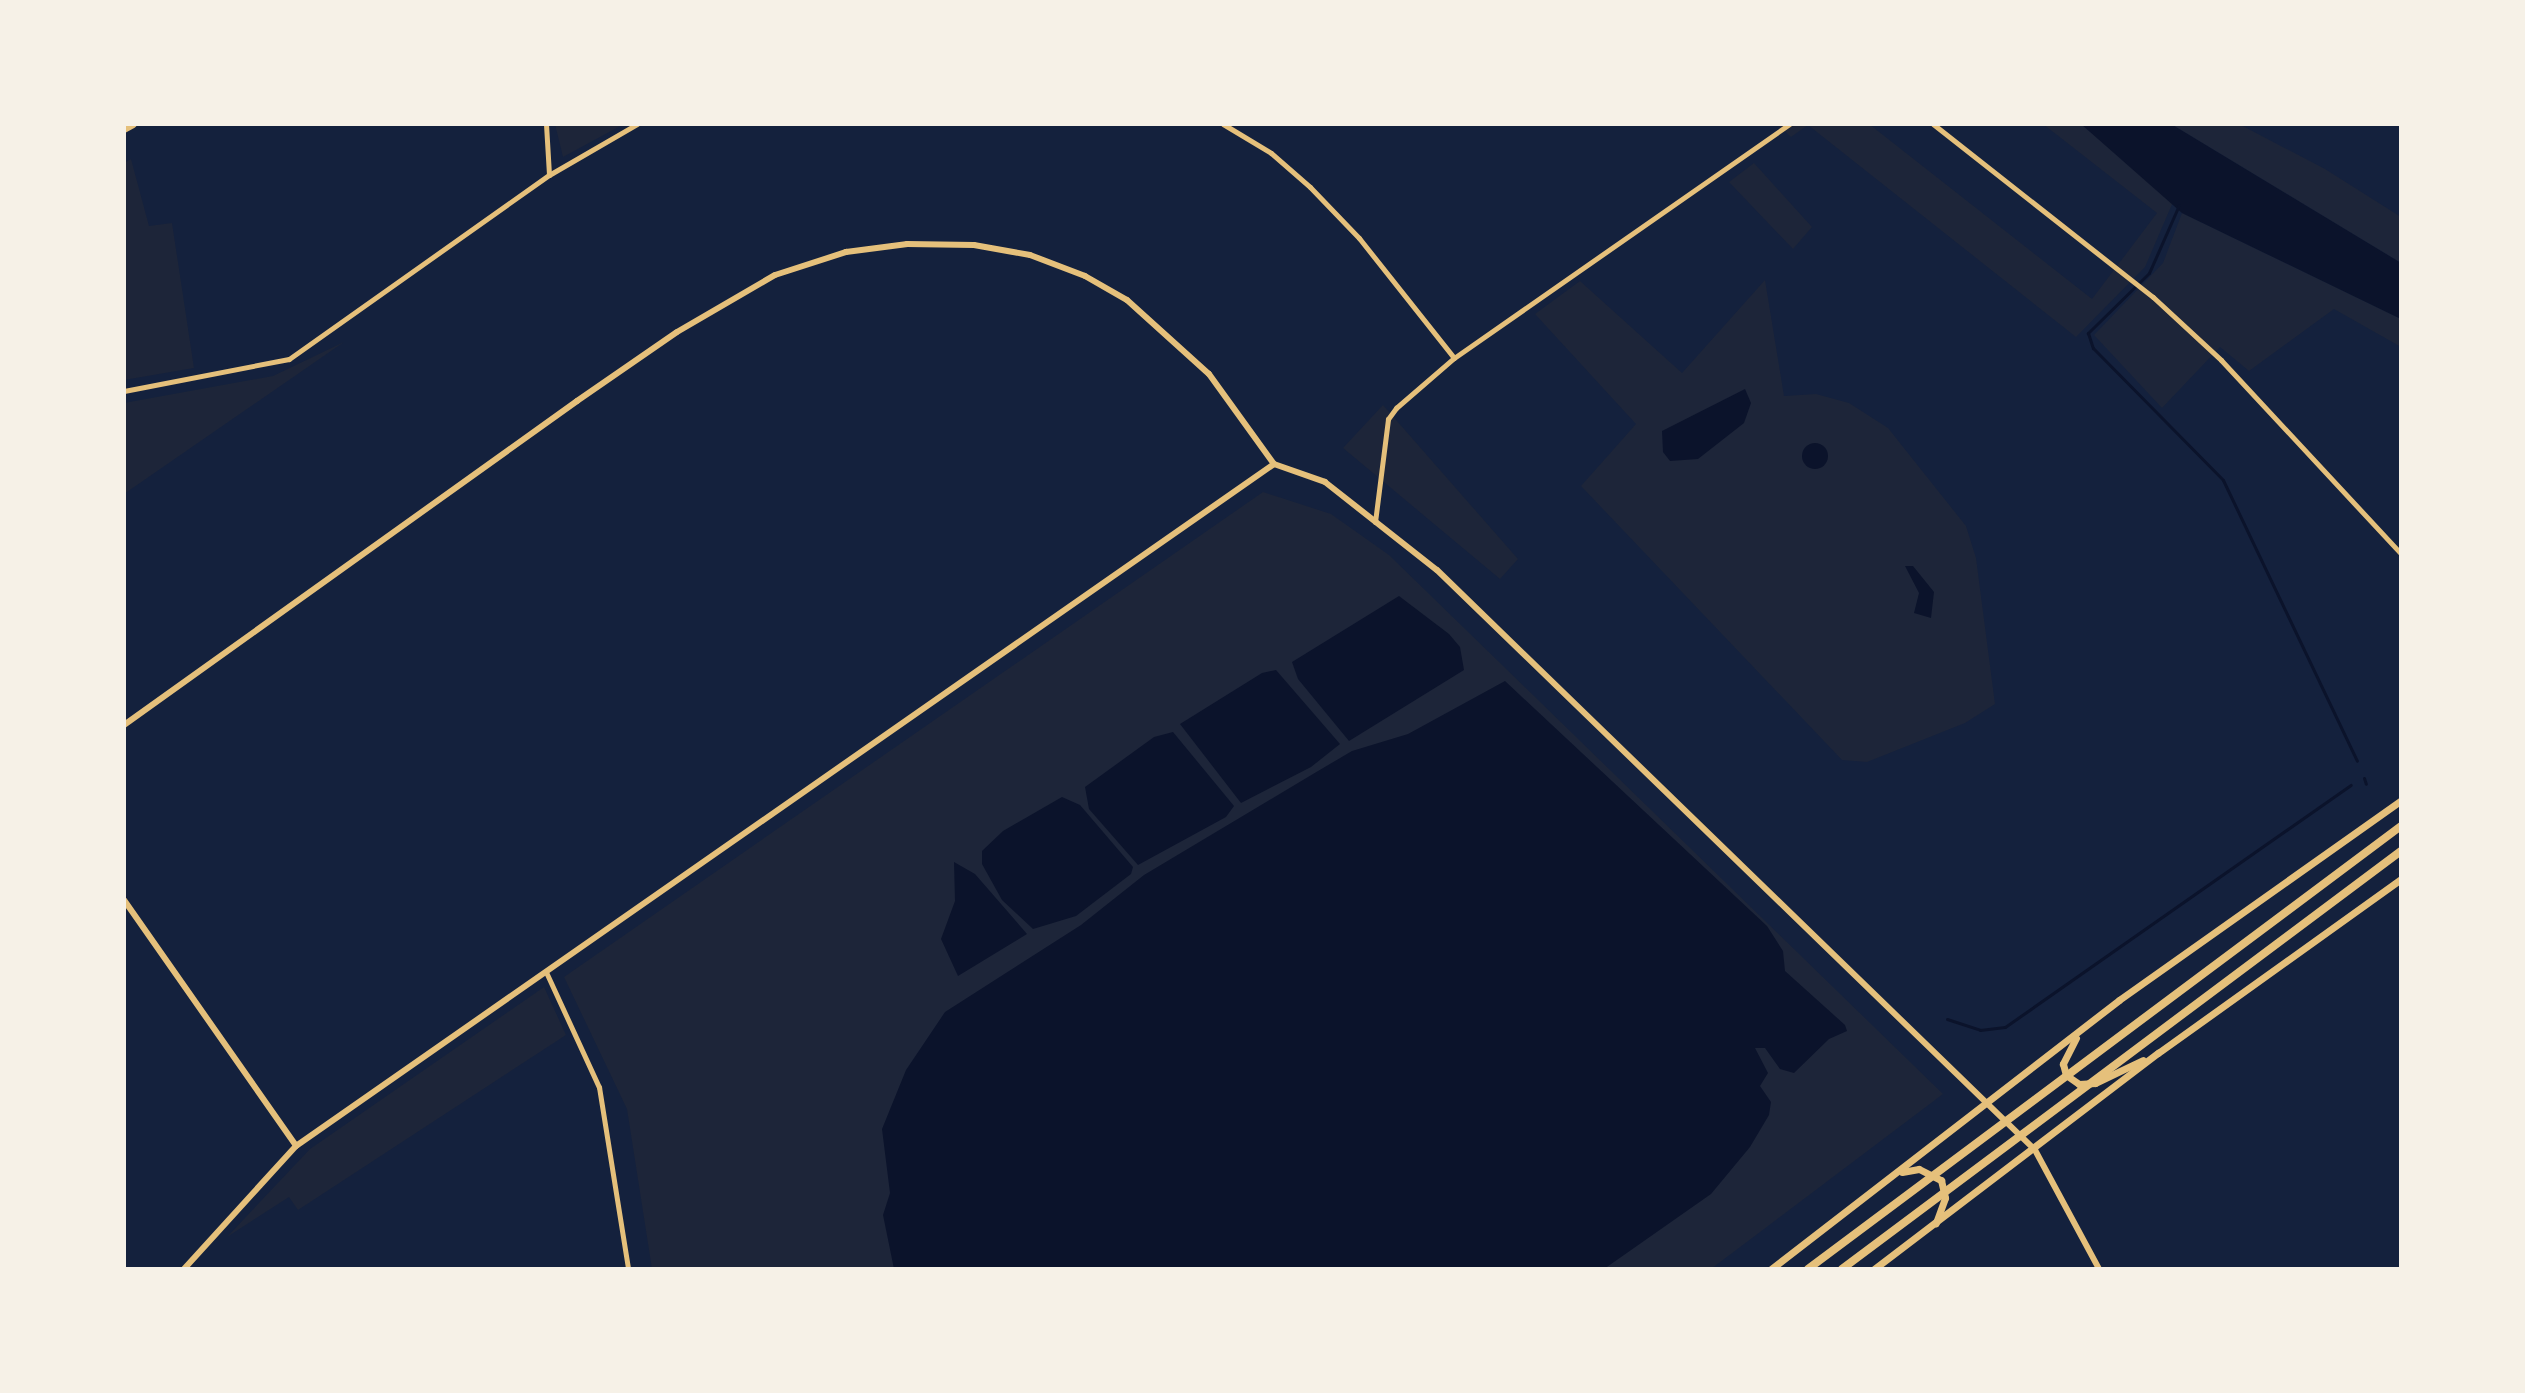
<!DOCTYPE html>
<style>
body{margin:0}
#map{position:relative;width:2525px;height:1393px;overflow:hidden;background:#14213d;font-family:Cabin,sans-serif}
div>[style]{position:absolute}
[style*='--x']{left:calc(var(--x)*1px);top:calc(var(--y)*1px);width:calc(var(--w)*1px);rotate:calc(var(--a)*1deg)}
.green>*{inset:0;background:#1d2539}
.water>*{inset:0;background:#0b132b}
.round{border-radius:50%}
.stream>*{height:3px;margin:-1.5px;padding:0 1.5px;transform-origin:1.5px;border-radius:1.5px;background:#0b132b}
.minor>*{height:5px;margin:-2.5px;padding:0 2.5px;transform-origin:2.5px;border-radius:2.5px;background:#e5c07b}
.tertiary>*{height:6px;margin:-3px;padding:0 3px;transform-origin:3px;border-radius:3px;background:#e5c07b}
.secondary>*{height:7px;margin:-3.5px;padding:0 3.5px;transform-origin:3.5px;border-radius:3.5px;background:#e5c07b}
.trunk>*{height:8px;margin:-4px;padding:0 4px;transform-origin:4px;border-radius:4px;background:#e5c07b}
.motorway>*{height:8px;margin:-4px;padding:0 4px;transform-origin:4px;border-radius:4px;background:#e5c07b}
span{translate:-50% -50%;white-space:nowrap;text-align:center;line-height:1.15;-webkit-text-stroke:6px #f6f1e7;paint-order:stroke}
.frame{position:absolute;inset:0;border:126px solid #f6f1e7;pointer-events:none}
</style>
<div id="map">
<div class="green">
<div style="clip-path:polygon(555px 124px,624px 124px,563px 157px)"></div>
<div style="clip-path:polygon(1777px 124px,1869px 124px,2092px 299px,2157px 213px,2043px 124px,2081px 124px,2173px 202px,2145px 267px,2076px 337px,1808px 125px,1791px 137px)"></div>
<div style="clip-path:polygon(2171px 124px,2239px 124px,2325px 169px,2401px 217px,2401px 263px)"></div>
<div style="clip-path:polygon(131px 159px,149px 226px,172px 223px,194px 368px,124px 380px,124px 163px)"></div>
<div style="clip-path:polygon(1754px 163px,1812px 227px,1793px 249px,1729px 182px)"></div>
<div style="clip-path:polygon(2182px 213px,2401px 319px,2401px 347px,2334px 309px,2249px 371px,2220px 347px,2162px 408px,2094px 335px,2163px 263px)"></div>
<div style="clip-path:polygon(1765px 280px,1784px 396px,1816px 394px,1849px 403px,1888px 428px,1966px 526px,1976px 558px,1995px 704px,1965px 723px,1867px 762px,1842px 760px,1581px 486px,1636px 424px,1535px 314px,1580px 281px,1682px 373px)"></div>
<div style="clip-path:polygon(344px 342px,124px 494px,124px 403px,273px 376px)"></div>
<div style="clip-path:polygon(1383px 405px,1518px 559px,1500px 579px,1343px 448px)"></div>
<div style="clip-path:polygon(1263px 492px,1331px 514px,1389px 555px,1943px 1094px,1711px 1269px,652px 1269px,627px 1109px,564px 977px)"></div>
<div style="clip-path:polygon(544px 987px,566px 1035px,298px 1210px,289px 1197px,227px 1237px,310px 1149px)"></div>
</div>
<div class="water">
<div style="clip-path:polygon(2081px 124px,2171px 124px,2401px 263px,2401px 319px,2182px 213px)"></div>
<div style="clip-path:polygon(1745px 389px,1751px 403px,1744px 423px,1698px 459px,1670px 461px,1663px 452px,1662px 431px)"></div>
<div class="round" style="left:1802px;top:443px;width:26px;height:26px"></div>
<div style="clip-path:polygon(1905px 566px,1913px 566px,1934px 592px,1931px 618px,1914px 613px,1919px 593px)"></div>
<div style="clip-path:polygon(1399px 596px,1449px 634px,1460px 647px,1464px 670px,1349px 741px,1298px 679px,1292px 662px)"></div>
<div style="clip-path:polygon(1276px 670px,1340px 744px,1311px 767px,1241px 803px,1180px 724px,1262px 673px)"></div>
<div style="clip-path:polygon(1505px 681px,1767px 926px,1783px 951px,1785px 971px,1845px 1025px,1847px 1031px,1829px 1039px,1794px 1073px,1780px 1069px,1765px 1048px,1755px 1048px,1768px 1073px,1760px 1086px,1771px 1102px,1769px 1115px,1750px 1147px,1711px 1194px,1604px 1269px,894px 1269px,883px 1215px,890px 1193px,882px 1129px,906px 1070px,945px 1012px,1081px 925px,1144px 875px,1318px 771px,1352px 751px,1408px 734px)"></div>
<div style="clip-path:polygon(1173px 732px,1234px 806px,1226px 817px,1138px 865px,1089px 809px,1085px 787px,1154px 737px)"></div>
<div style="clip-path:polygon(1062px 797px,1080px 805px,1133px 867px,1131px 874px,1076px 916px,1033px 929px,1002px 900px,982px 864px,982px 851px,1003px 831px)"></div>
<div style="clip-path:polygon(954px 862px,975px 874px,1027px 934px,958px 976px,941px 939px,955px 901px)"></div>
</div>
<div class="stream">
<div style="--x:2179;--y:205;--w:74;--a:113.8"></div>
<div style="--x:2149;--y:273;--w:86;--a:135.5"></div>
<div style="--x:2088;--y:333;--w:16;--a:72"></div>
<div style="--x:2093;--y:348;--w:185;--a:45.4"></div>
<div style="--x:2223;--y:480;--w:311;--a:64.5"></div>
<div style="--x:2364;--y:778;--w:6;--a:72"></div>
<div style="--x:1947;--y:1019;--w:35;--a:18"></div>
<div style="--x:1980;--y:1030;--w:25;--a:-7"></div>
<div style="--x:2005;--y:1027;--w:422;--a:-35"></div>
</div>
<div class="minor">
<div style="--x:546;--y:124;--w:51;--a:86.6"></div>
<div style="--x:1223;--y:124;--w:56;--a:31.1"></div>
<div style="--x:1271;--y:153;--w:52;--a:41.1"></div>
<div style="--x:1310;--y:187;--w:71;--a:46.1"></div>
<div style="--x:1359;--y:238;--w:153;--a:51.6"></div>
<div style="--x:1933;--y:124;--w:280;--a:38.2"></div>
<div style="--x:2153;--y:297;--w:93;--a:42.8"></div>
<div style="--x:2221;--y:360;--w:265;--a:47.1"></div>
<div style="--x:124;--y:391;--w:168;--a:-11"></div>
<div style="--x:289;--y:359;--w:319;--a:-35.3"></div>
<div style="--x:549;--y:175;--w:102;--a:-30.1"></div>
<div style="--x:1375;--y:522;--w:104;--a:-82.8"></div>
<div style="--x:1388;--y:419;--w:14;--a:-54"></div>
<div style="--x:1396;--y:408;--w:77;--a:-40.8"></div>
<div style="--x:1454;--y:358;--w:409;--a:-34.9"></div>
<div style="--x:546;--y:972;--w:127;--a:65.3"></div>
<div style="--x:599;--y:1087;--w:184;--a:80.9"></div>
</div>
<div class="tertiary">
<div style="--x:124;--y:725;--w:557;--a:-35.57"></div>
<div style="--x:577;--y:401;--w:121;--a:-34.6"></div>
<div style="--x:677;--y:332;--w:113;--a:-30.2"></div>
<div style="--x:775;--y:275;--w:75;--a:-17.9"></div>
<div style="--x:846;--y:252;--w:62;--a:-7.5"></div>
<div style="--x:907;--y:244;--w:67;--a:0.9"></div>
<div style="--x:974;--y:245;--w:57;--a:10.1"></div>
<div style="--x:1030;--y:255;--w:59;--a:20.9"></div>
<div style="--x:1085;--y:276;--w:48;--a:29.7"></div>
<div style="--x:1127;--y:300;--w:110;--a:42.1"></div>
<div style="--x:1209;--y:374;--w:111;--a:54.2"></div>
<div style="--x:1274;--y:464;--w:54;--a:19.4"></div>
<div style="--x:1325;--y:482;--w:142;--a:38.2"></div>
<div style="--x:1437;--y:570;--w:833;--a:44.12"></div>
<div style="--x:2035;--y:1150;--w:135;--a:61.7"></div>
<div style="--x:124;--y:900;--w:300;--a:55"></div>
<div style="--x:184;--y:1269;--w:166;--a:-47.7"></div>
<div style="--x:296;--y:1146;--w:1192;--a:-34.89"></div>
</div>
<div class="secondary">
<div style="--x:2076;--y:1038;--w:29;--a:117"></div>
<div style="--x:2063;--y:1064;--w:11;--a:75"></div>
<div style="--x:2066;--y:1075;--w:16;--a:35"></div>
<div style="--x:2079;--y:1084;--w:16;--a:-4"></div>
<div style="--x:2095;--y:1083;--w:53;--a:-25.6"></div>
<div style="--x:1902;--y:1172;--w:17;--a:-10"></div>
<div style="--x:1919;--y:1169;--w:25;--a:27"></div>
<div style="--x:1941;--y:1180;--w:18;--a:77"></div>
<div style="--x:1945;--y:1198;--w:27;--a:110"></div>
<div style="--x:1771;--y:1269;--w:440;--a:-37.7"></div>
<div style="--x:2119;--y:1000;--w:346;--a:-35.3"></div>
<div style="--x:1874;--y:1269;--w:357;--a:-37.3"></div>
<div style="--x:2158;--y:1053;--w:299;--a:-35.6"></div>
</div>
<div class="trunk">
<div style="--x:1808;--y:1269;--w:740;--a:-36.76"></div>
<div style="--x:1842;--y:1269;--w:698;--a:-36.79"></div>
</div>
<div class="motorway">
<div style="--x:124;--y:129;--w:10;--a:-29"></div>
</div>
<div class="frame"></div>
</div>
